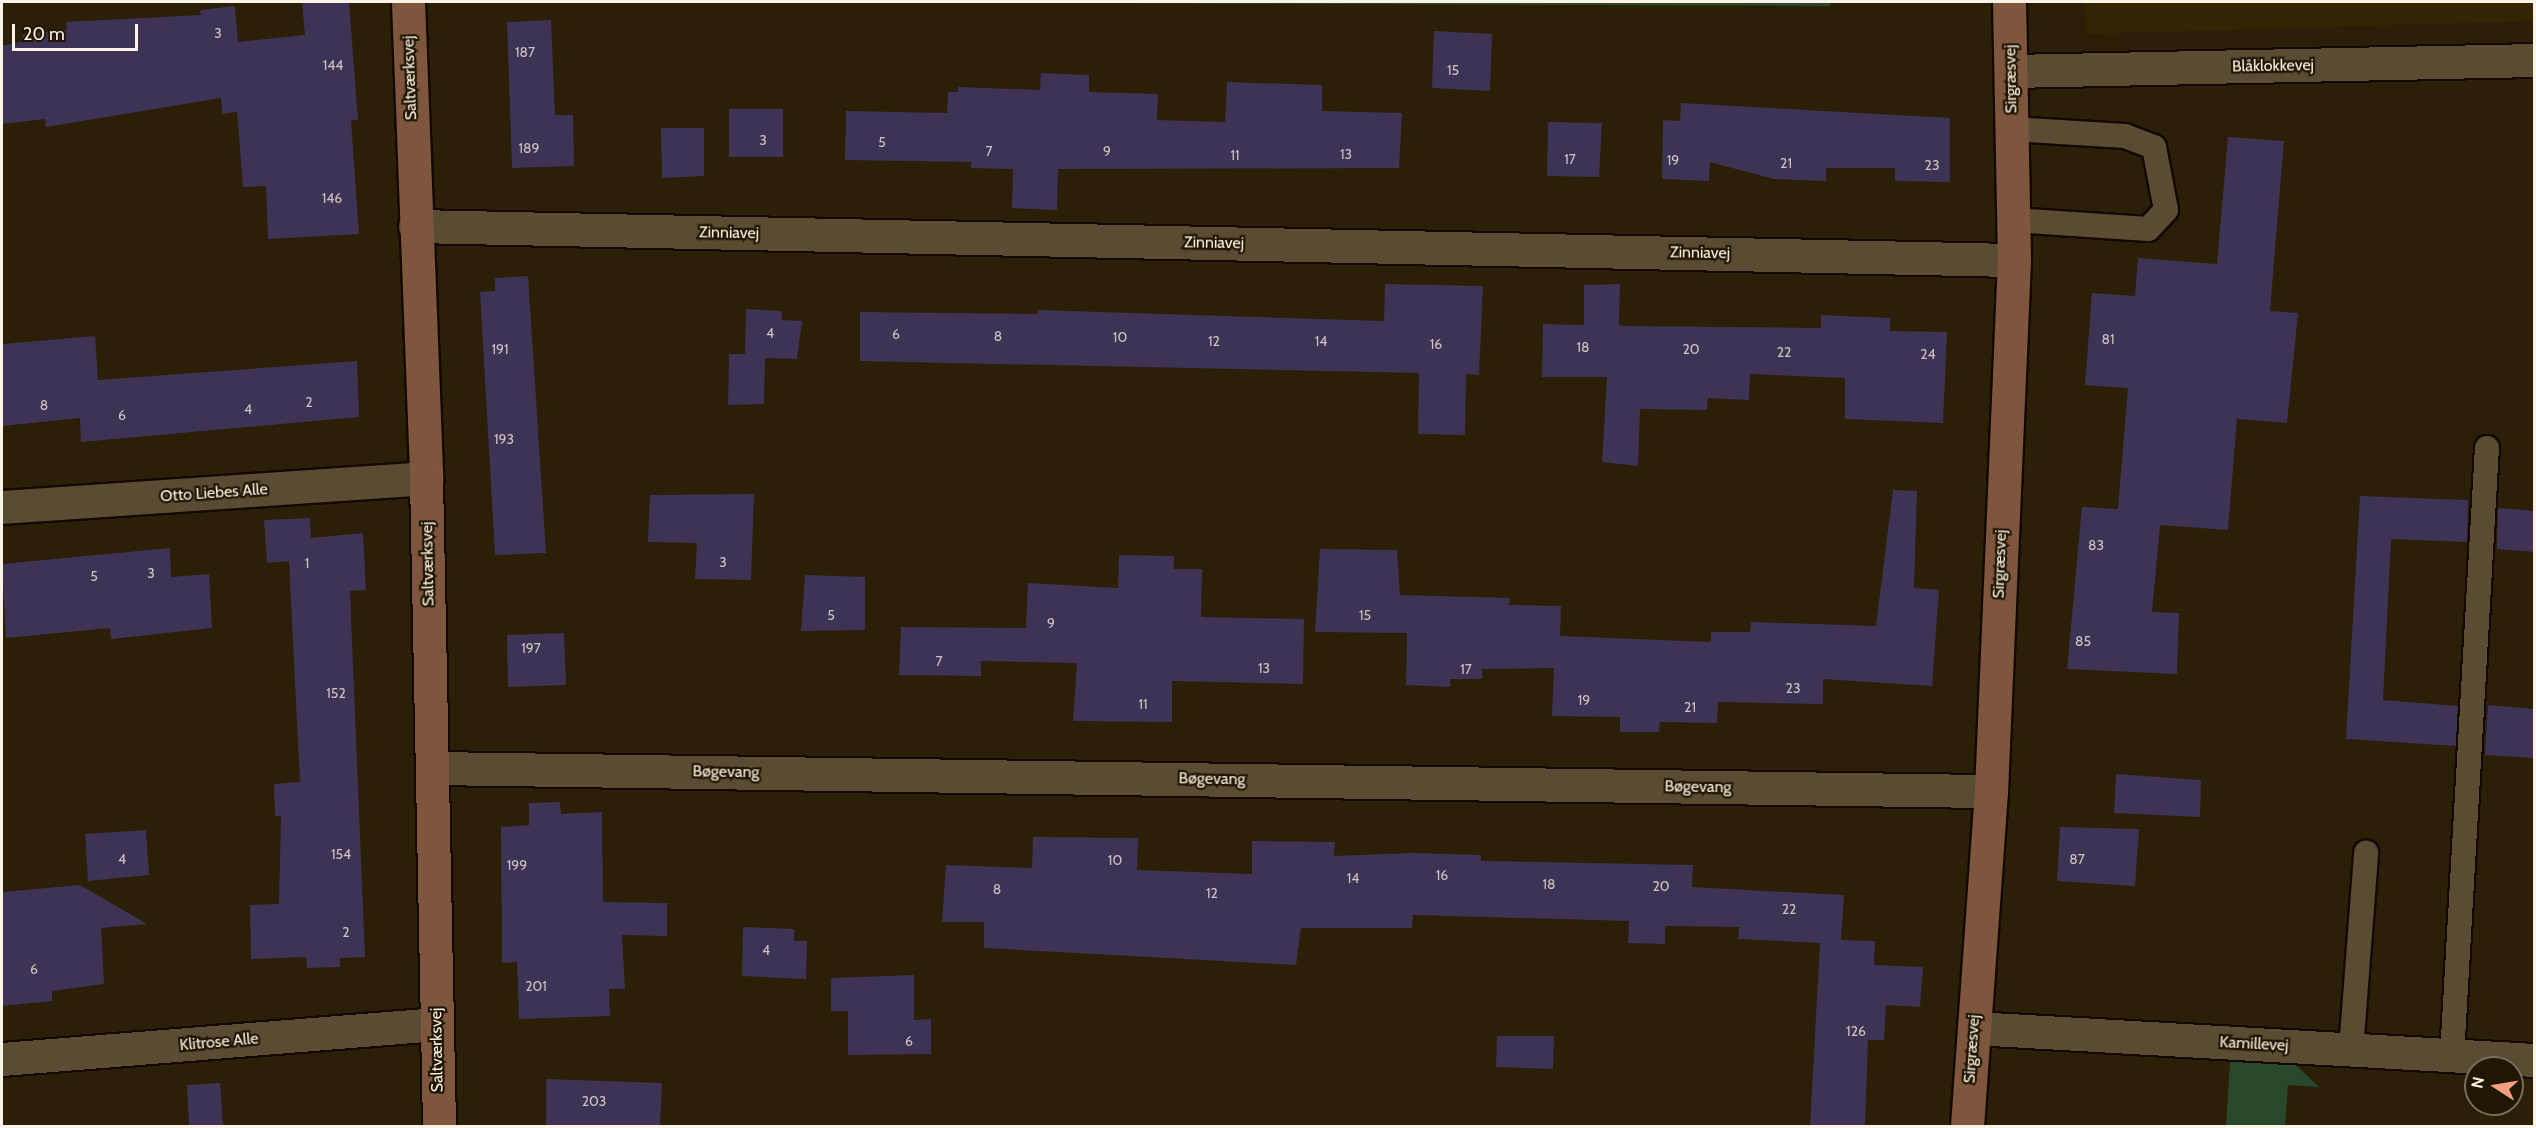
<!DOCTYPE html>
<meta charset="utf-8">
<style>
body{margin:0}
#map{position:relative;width:2536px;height:1128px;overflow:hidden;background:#2b1f07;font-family:Cabin,sans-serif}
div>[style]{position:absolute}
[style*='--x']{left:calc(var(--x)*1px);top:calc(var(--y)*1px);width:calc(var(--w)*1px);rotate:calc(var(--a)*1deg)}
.built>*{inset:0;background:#332404}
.green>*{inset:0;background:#28472b}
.building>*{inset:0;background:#3e3355}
.roads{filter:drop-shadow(2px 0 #130900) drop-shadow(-2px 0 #130900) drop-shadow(0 2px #130900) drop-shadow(0 -2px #130900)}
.lane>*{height:24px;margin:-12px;padding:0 12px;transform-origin:12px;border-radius:12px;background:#594c33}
.street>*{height:33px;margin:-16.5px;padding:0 16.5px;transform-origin:16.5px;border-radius:16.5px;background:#594c33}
.secondary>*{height:33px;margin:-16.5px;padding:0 16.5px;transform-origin:16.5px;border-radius:16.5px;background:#7e563d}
span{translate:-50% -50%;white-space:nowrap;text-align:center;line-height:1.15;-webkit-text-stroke:4.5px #211601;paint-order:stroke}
.number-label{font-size:14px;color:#ccc3c1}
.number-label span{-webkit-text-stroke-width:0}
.street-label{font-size:16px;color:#fbf3e5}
.frame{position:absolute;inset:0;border:3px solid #fbf3e5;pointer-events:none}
.north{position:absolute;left:2464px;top:1056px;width:60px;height:60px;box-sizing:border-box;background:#211601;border:2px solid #786e5c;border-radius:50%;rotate:282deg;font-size:16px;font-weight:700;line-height:24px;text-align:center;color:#fbf3e5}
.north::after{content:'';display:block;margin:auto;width:21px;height:27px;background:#f2a07f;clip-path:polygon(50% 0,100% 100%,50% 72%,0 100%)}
.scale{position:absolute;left:12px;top:24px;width:126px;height:27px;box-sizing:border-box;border:3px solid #fbf3e5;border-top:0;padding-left:8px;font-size:18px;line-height:21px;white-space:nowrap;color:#fbf3e5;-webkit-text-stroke:4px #211601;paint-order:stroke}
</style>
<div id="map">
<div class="built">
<div style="clip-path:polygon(2085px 2px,2534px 2px,2534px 21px,2086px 34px)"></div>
</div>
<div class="green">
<div style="clip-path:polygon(857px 2px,1830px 2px,1830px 6px)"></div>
<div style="clip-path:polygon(2230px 1061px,2296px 1065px,2319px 1087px,2288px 1085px,2285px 1126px,2226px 1126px)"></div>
</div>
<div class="building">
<div style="clip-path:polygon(302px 2px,349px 2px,358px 120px,351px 120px,359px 234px,268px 239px,266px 186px,243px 187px,237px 112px,222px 114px,221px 98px,46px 127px,45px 119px,2px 124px,2px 46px,23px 41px,22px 34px,67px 30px,66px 22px,201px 15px,200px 10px,235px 6px,238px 42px,305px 35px)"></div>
<div style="clip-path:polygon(551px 20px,555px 115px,573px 115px,574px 166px,512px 168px,507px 22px)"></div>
<div style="clip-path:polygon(1434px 31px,1492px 34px,1490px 91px,1432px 88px)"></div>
<div style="clip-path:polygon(1041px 73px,1089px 75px,1089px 92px,1158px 94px,1157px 120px,1225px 122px,1227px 82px,1322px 85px,1322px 111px,1402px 113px,1399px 168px,1058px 169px,1057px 210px,1012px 208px,1013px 169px,971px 168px,971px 162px,845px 160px,846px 111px,947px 113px,948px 92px,958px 92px,958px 87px,1040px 90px)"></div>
<div style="clip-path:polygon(1681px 103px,1950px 118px,1950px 182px,1895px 181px,1895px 168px,1826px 168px,1826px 181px,1774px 179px,1710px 162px,1709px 181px,1662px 179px,1663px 120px,1680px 121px)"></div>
<div style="clip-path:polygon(729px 109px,783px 109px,783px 157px,729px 157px)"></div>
<div style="clip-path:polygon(1548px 122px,1602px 123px,1599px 177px,1547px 176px)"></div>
<div style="clip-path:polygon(661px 128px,704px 128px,704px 176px,662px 178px)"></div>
<div style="clip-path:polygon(2228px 137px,2284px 141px,2270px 311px,2298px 313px,2287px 423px,2237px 419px,2228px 530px,2160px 525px,2152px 612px,2179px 613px,2177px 674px,2067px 669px,2082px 507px,2118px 509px,2128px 388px,2085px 385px,2092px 293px,2135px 296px,2138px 258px,2217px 264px)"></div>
<div style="clip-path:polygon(528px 276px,546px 553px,495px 555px,480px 292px,495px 291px,495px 278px)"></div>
<div style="clip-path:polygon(1385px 284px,1483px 286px,1479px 375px,1466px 374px,1465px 435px,1418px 434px,1419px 373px,860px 361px,860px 312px,1038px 314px,1038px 310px,1384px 321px)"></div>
<div style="clip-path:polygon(1620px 284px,1619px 325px,1624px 326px,1821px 328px,1821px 315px,1890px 318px,1890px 331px,1947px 332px,1943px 423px,1845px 419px,1845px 378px,1750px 374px,1749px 400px,1708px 398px,1707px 410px,1640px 409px,1638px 466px,1602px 462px,1607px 377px,1542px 377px,1543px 324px,1584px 325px,1584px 285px)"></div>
<div style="clip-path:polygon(746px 309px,782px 311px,782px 320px,802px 321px,797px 359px,765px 358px,764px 404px,728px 405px,729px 354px,745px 354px)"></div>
<div style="clip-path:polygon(95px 336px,98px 380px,357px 361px,359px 417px,81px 442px,80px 418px,2px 426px,2px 344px)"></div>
<div style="clip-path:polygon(1893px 490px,1917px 491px,1914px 588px,1939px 590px,1932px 686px,1823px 679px,1823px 704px,1718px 702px,1717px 723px,1660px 722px,1659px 732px,1620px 732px,1620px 717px,1552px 716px,1554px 668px,1482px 669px,1482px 679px,1450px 679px,1450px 687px,1406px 685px,1407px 633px,1315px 632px,1320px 549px,1397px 550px,1400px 595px,1510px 598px,1509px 605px,1561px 606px,1560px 636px,1711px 642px,1711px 632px,1750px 632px,1751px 622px,1876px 626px)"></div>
<div style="clip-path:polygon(754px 494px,751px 580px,695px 579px,697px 543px,648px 542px,650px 495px)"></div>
<div style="clip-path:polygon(2360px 496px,2468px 500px,2467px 542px,2391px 539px,2383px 700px,2458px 706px,2456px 746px,2346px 739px)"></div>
<div style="clip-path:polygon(2498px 508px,2535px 511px,2535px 552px,2497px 549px)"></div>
<div style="clip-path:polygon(310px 518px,311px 538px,363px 533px,366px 590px,350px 591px,365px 957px,340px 958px,340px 967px,307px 968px,306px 957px,251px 959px,250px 905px,279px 904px,281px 816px,275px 816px,274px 784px,300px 782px,289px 561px,267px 563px,264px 520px)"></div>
<div style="clip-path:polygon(170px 548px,171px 577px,209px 574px,212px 628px,111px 639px,110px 628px,6px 638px,2px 564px)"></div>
<div style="clip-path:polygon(1119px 555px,1174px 556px,1174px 569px,1202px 569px,1201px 617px,1304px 619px,1303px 684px,1172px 681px,1172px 722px,1073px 721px,1077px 663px,981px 661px,981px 676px,899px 675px,901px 627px,1026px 628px,1028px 583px,1118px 588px)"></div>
<div style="clip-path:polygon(805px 575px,865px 577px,865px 630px,801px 631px)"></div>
<div style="clip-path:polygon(564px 633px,566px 685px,508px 687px,507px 635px)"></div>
<div style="clip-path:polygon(2488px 705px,2535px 709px,2535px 758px,2485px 755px)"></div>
<div style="clip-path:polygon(2116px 774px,2201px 780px,2200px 817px,2114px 813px)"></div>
<div style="clip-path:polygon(560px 802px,561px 814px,602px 812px,603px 902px,667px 903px,667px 936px,622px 935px,625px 989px,609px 989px,610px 1016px,519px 1019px,517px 962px,502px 963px,501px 827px,529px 825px,529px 803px)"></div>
<div style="clip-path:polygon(2060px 827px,2139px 829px,2135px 886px,2057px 881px)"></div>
<div style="clip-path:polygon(146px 830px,149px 875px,88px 881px,85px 834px)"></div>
<div style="clip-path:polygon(1033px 837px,1138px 838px,1137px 870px,1252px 874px,1252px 841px,1335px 842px,1334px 856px,1412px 853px,1481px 855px,1481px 861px,1693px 865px,1692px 887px,1844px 895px,1841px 940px,1875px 941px,1874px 965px,1923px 967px,1920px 1007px,1886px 1005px,1884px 1040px,1868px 1040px,1865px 1126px,1810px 1126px,1820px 943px,1738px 939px,1739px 927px,1665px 926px,1665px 944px,1628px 943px,1629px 921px,1413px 915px,1412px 928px,1301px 928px,1296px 965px,984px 948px,984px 922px,942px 922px,946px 865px,1032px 868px)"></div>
<div style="clip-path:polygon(80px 885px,147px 924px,101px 928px,104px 984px,52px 991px,52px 1001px,2px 1006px,2px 892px)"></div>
<div style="clip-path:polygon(743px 927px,794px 929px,794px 941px,807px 941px,806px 979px,742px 976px)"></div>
<div style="clip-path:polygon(914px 975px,914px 1020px,931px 1019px,931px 1054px,848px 1055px,848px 1011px,831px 1011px,831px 978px)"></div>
<div style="clip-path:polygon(1497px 1036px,1554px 1036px,1553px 1069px,1496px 1067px)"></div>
<div style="clip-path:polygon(546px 1079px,662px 1083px,660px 1126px,546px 1126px)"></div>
<div style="clip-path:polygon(220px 1083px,223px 1126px,189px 1126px,187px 1085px)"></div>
</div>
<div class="roads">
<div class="lane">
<div style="--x:2012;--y:129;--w:113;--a:3.5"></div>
<div style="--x:2125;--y:136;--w:31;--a:21"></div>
<div style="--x:2154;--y:147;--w:64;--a:79.2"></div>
<div style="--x:2166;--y:210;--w:26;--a:133"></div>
<div style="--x:2148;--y:229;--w:135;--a:-176.2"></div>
<div style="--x:2351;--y:1050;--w:198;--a:-85.6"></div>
<div style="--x:2452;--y:1056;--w:609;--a:-86.71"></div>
</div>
<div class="street">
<div style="--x:2011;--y:71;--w:523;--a:-1.2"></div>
<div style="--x:415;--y:226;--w:1599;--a:1.22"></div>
<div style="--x:2;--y:507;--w:425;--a:-3.9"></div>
<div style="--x:433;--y:768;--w:1558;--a:0.85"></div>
<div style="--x:1974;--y:1028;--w:561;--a:3.27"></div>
<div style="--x:2;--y:1059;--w:435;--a:-4.6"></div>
</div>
<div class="secondary">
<div style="--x:408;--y:2;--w:476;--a:87.8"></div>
<div style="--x:426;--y:478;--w:648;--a:88.85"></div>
<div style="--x:1967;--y:1126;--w:336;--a:-85.9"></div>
<div style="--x:1991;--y:791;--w:531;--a:-87.52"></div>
<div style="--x:2014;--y:260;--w:258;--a:-91.1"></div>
</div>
</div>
<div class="number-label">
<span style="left:218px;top:33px">3</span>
<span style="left:525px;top:52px">187</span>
<span style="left:333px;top:65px">144</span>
<span style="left:1453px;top:70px">15</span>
<span style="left:763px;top:140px">3</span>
<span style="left:882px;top:142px">5</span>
<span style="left:529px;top:148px">189</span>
<span style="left:989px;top:151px">7</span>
<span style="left:1107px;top:151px">9</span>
<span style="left:1346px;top:154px">13</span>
<span style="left:1235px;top:155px">11</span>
<span style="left:1570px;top:159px">17</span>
<span style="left:1673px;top:160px">19</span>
<span style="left:1786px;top:163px">21</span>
<span style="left:1932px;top:165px">23</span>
<span style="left:332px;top:198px">146</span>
<span style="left:770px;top:333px">4</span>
<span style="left:896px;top:334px">6</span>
<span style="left:998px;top:336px">8</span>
<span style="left:1120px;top:337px">10</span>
<span style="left:2108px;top:339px">81</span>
<span style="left:1214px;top:341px">12</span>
<span style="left:1321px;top:341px">14</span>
<span style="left:1436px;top:344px">16</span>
<span style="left:1583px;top:347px">18</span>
<span style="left:500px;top:349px">191</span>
<span style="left:1691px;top:349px">20</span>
<span style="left:1784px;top:352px">22</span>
<span style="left:1928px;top:354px">24</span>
<span style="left:309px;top:402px">2</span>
<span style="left:44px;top:405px">8</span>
<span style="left:248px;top:409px">4</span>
<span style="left:122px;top:415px">6</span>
<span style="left:504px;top:439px">193</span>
<span style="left:2096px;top:545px">83</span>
<span style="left:723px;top:562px">3</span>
<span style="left:307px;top:563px">1</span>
<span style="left:151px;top:573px">3</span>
<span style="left:94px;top:576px">5</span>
<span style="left:831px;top:615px">5</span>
<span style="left:1365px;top:615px">15</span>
<span style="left:1051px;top:623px">9</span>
<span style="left:2083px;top:641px">85</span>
<span style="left:531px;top:648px">197</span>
<span style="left:939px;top:661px">7</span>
<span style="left:1264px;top:668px">13</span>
<span style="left:1466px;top:669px">17</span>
<span style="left:1793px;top:688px">23</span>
<span style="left:336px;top:693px">152</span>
<span style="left:1584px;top:700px">19</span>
<span style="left:1143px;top:704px">11</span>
<span style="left:1690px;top:707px">21</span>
<span style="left:341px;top:854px">154</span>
<span style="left:122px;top:859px">4</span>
<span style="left:2077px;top:859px">87</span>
<span style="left:1115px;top:860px">10</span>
<span style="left:517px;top:865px">199</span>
<span style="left:1442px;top:875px">16</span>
<span style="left:1353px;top:878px">14</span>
<span style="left:1549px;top:884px">18</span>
<span style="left:1661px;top:886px">20</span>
<span style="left:997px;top:889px">8</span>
<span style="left:1212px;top:893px">12</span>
<span style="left:1789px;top:909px">22</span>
<span style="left:346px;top:932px">2</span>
<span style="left:766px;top:950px">4</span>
<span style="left:34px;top:969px">6</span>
<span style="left:536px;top:986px">201</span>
<span style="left:1856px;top:1031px">126</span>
<span style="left:909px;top:1041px">6</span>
<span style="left:594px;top:1101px">203</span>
</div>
<div class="street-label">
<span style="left:2273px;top:66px;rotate:-1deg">Blåklokkevej</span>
<span style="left:410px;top:78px;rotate:-92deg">Saltværksvej</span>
<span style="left:2011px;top:79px;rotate:-91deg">Sirgræsvej</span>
<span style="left:729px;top:233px;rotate:1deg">Zinniavej</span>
<span style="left:1214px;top:243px;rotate:1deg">Zinniavej</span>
<span style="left:1700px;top:253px;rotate:1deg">Zinniavej</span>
<span style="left:214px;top:493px;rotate:-4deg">Otto Liebes Alle</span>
<span style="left:428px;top:564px;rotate:-91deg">Saltværksvej</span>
<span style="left:2000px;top:564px;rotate:-88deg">Sirgræsvej</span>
<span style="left:726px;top:772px;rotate:1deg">Bøgevang</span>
<span style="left:1212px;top:779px;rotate:1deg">Bøgevang</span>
<span style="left:1698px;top:787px;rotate:1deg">Bøgevang</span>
<span style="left:219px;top:1042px;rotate:-5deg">Klitrose Alle</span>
<span style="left:2254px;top:1044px;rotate:3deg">Kamillevej</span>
<span style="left:1972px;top:1049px;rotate:-86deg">Sirgræsvej</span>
<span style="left:437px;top:1050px;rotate:-91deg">Saltværksvej</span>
</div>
<div class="frame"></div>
<div class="north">N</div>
<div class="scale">20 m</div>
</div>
